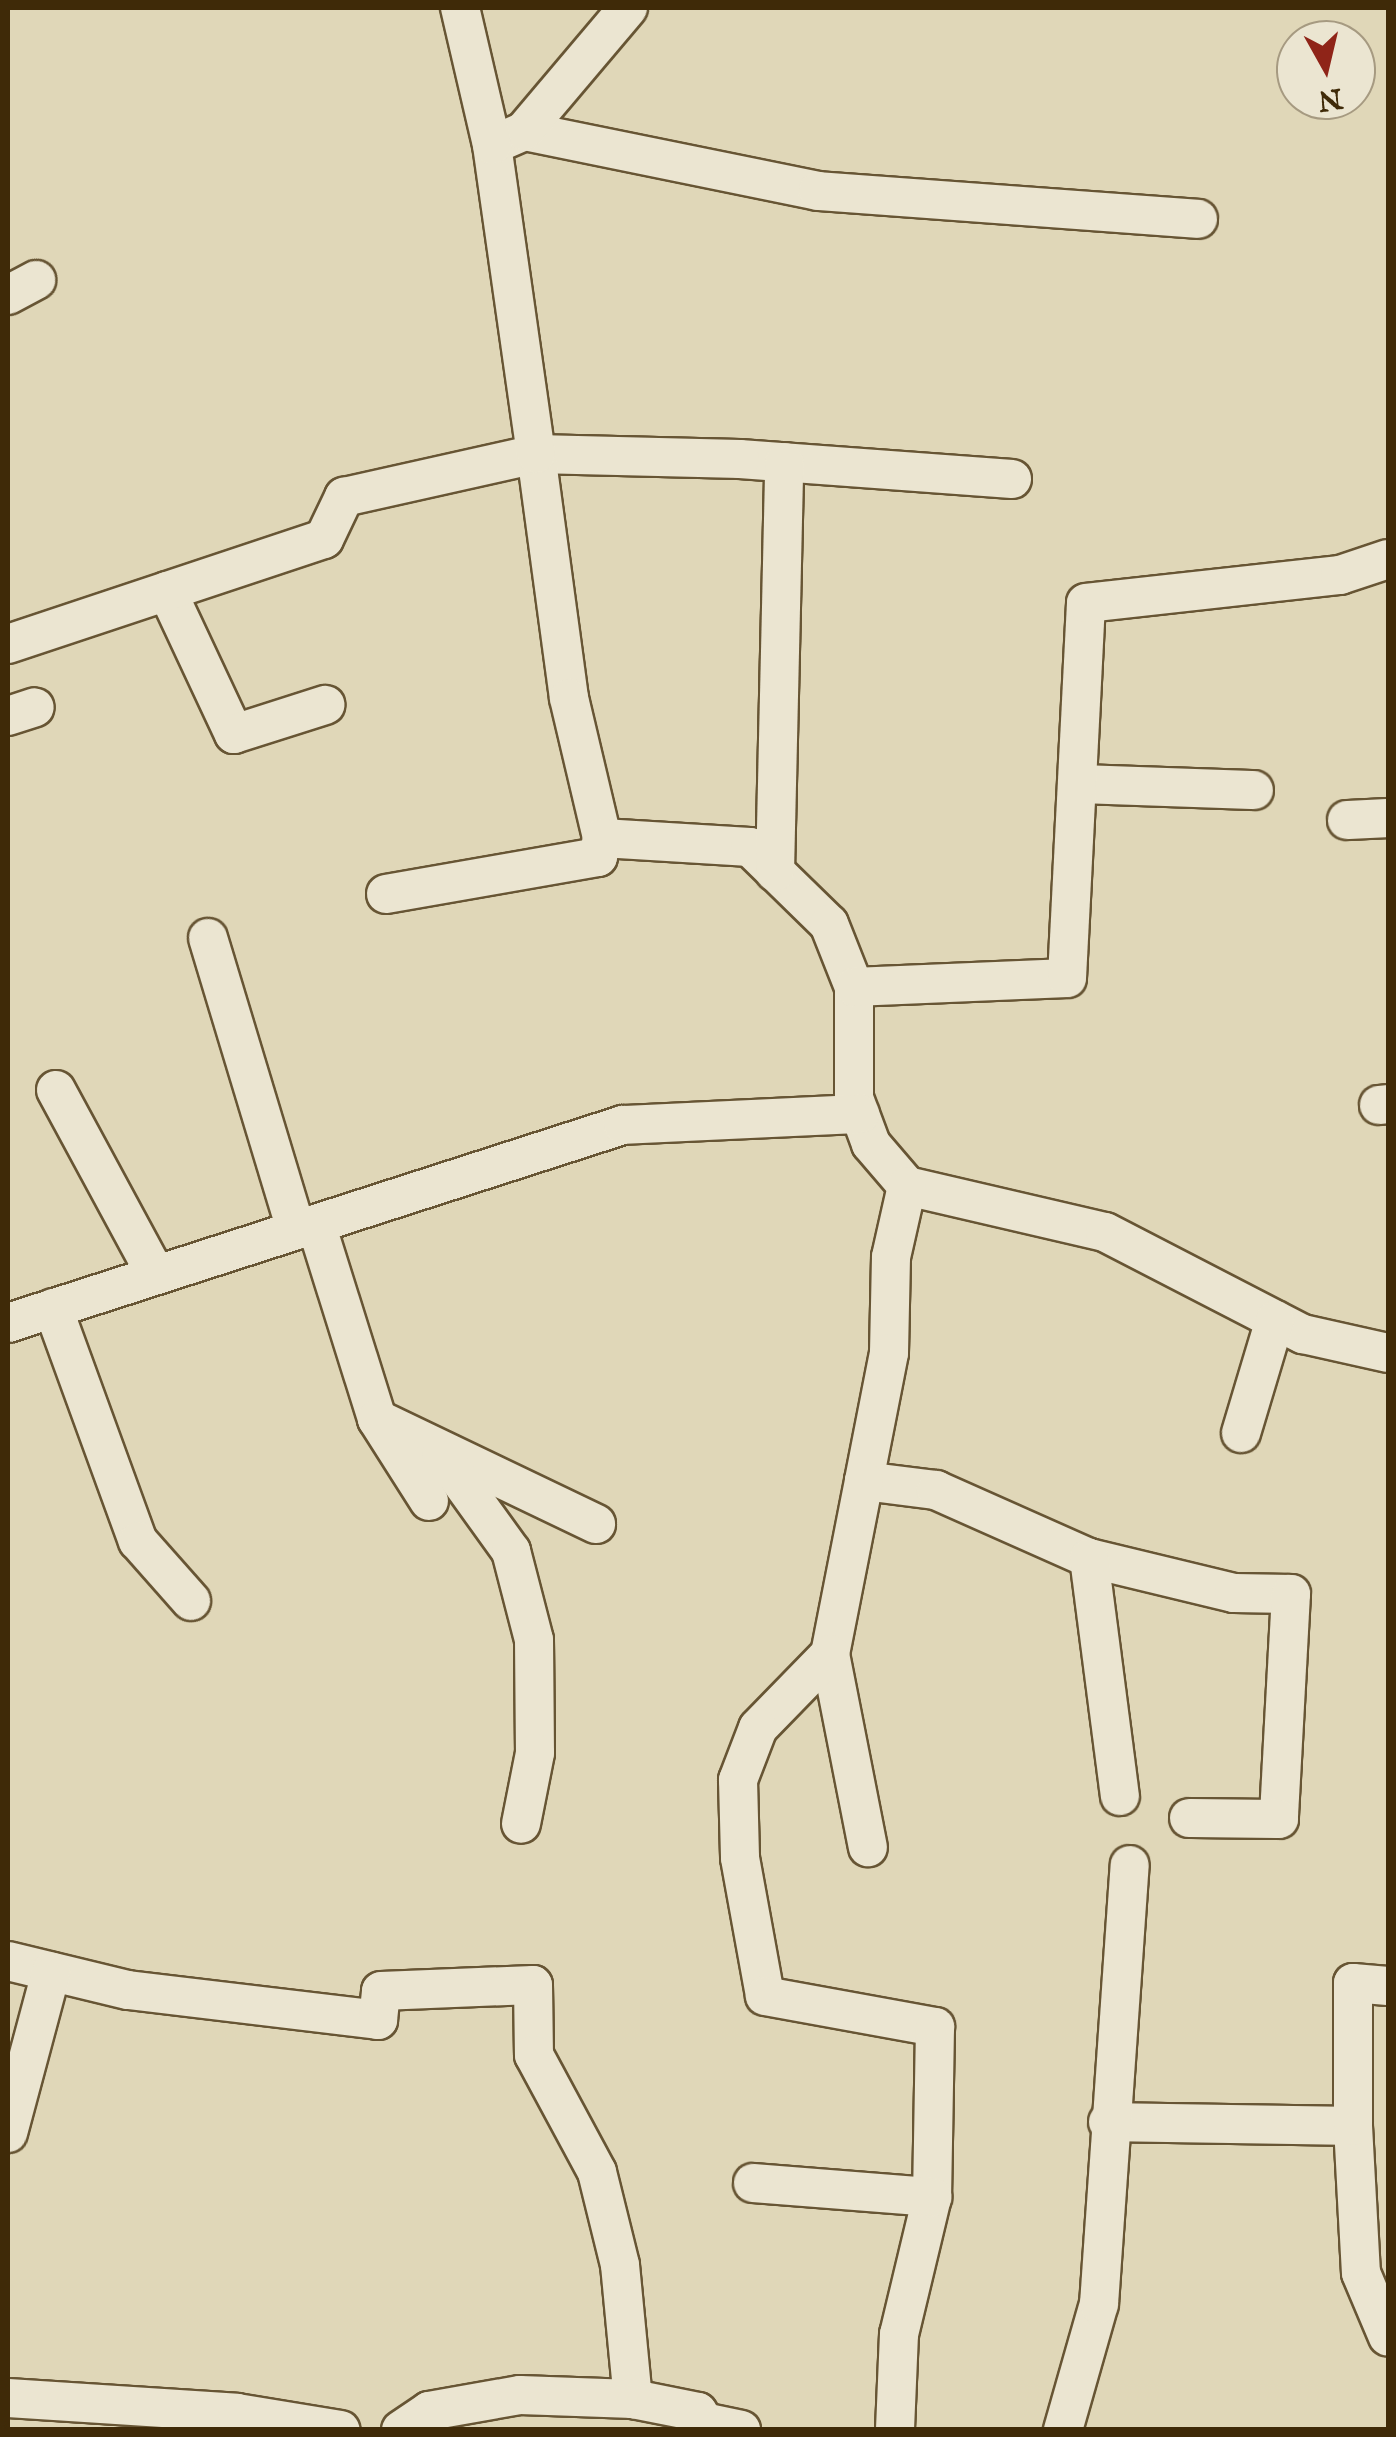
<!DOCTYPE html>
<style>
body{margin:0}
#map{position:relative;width:1396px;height:2437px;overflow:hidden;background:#e0d7b8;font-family:"IM FELL English",serif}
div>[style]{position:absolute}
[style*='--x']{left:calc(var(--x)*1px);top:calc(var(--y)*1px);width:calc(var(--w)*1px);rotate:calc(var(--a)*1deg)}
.roads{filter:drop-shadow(2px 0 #675534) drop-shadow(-2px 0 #675534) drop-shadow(0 2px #675534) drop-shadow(0 -2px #675534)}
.minor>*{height:38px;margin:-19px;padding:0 19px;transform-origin:19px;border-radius:19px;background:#ebe5d1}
span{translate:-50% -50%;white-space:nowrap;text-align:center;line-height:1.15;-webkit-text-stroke:9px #ebe5d1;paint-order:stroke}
.frame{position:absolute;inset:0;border:10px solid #3f2a08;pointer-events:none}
.north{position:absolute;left:1276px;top:20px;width:100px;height:100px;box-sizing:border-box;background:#ebe5d1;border:2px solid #a69a81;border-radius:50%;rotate:172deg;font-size:28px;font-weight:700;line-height:40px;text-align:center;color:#3f2a08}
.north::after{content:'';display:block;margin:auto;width:35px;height:45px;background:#8f2418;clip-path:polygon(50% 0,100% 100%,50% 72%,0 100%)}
</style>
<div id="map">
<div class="roads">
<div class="minor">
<div style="--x:524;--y:131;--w:300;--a:11.5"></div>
<div style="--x:818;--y:191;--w:381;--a:4.2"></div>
<div style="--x:504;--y:140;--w:22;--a:-24"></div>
<div style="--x:524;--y:131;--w:161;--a:-49.8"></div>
<div style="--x:8;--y:295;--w:32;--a:-28"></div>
<div style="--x:1012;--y:479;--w:273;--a:-175.8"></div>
<div style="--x:740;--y:459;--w:204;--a:-178.6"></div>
<div style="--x:536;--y:454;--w:246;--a:82.3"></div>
<div style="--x:569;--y:698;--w:144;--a:76.7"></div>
<div style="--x:602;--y:838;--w:148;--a:3.5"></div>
<div style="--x:750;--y:847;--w:110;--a:44.3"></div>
<div style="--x:829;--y:924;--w:68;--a:68.4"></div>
<div style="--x:854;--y:987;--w:111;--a:90"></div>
<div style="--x:854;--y:1098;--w:49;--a:69.7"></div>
<div style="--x:871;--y:1144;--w:55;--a:49.4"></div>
<div style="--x:907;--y:1186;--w:203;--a:13.1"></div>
<div style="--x:1105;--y:1232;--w:223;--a:27.3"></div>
<div style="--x:1303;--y:1334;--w:87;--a:12.6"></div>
<div style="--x:167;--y:591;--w:158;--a:64.9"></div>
<div style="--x:234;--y:734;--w:96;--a:-17.7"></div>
<div style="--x:8;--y:644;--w:333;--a:-18.4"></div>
<div style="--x:324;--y:539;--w:47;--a:-64.5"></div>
<div style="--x:344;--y:497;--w:197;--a:-12.6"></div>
<div style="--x:536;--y:454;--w:312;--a:-98.1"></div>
<div style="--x:492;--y:145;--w:141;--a:-103.1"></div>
<div style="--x:8;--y:716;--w:28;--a:-18"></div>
<div style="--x:1078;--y:784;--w:176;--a:2"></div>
<div style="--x:1347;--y:820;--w:41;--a:-2.8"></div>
<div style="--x:775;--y:872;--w:410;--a:-88.7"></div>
<div style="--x:386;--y:894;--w:215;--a:-9.9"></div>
<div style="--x:598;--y:857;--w:19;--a:-78"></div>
<div style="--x:208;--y:938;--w:305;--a:73.2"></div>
<div style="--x:854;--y:987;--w:213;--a:-2.4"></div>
<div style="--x:1067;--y:978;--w:375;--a:-87.1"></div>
<div style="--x:1086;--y:603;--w:256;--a:-6.3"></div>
<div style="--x:1340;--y:575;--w:51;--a:-18.4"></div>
<div style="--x:56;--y:1090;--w:210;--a:61.6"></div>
<div style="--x:1379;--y:1105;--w:9;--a:-6"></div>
<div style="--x:907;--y:1186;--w:73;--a:102.7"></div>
<div style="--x:891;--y:1257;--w:96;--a:91.2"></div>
<div style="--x:889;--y:1353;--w:130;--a:101.1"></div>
<div style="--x:864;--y:1481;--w:73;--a:7.1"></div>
<div style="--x:936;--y:1490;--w:167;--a:24"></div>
<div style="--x:1089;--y:1558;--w:149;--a:13.6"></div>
<div style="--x:1234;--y:1593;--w:57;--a:1"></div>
<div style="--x:1291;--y:1594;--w:225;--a:93.1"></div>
<div style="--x:1279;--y:1819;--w:90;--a:-179.4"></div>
<div style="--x:316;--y:1224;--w:204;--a:72.6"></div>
<div style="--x:377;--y:1419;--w:243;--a:25.6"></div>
<div style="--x:53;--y:1308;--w:248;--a:70"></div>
<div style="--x:138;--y:1541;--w:80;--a:48.5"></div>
<div style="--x:8;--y:1323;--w:646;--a:-17.85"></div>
<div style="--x:623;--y:1125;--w:237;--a:-2.7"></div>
<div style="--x:377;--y:1419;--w:97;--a:57.6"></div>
<div style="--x:1241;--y:1433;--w:118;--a:-73.3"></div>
<div style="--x:441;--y:1454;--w:120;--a:54.2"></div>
<div style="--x:511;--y:1551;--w:92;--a:75.5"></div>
<div style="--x:534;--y:1640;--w:113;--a:89.5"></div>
<div style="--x:535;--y:1753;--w:72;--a:101.2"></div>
<div style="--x:864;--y:1481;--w:176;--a:101.1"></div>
<div style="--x:830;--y:1654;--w:197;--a:78.9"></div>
<div style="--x:1089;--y:1558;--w:240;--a:82.6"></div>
<div style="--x:830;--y:1654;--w:103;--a:134.2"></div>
<div style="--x:758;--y:1728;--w:56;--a:111"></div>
<div style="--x:738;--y:1780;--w:78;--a:88.5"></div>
<div style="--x:740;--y:1858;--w:140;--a:79.7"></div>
<div style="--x:765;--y:1996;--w:173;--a:10.3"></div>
<div style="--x:935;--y:2027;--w:170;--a:91"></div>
<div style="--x:932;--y:2197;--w:141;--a:103.5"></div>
<div style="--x:899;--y:2334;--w:96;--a:92.4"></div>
<div style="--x:8;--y:1961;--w:123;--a:13.6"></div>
<div style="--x:128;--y:1990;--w:252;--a:6.8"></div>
<div style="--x:378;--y:2020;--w:29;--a:-84"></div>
<div style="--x:381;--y:1991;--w:152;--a:-2.3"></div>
<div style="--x:533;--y:1985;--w:70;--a:89.2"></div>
<div style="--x:534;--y:2055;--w:133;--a:61.7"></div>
<div style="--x:597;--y:2172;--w:96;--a:76.1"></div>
<div style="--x:620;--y:2265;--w:135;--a:84.5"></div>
<div style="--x:633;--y:2399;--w:66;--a:11.3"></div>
<div style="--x:698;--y:2412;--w:12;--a:59"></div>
<div style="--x:704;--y:2422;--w:38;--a:12"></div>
<div style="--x:1108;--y:2122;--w:245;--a:0.9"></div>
<div style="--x:1353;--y:2126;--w:147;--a:86.9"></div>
<div style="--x:1361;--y:2273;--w:69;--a:67.1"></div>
<div style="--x:1353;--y:2126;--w:143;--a:-90"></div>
<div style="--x:1353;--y:1983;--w:35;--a:5"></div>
<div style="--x:8;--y:2133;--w:167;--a:-75"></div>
<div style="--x:753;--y:2183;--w:180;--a:4.5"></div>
<div style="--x:8;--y:2398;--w:229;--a:3.7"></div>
<div style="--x:237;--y:2413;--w:105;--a:9.3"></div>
<div style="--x:401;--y:2430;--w:34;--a:-34"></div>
<div style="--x:429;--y:2411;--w:92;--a:-10"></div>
<div style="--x:520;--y:2395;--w:113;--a:2"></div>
<div style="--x:1063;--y:2430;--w:131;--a:-74.1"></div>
<div style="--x:1099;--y:2304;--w:440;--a:-86"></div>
</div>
</div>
<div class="frame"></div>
<div class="north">N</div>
</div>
